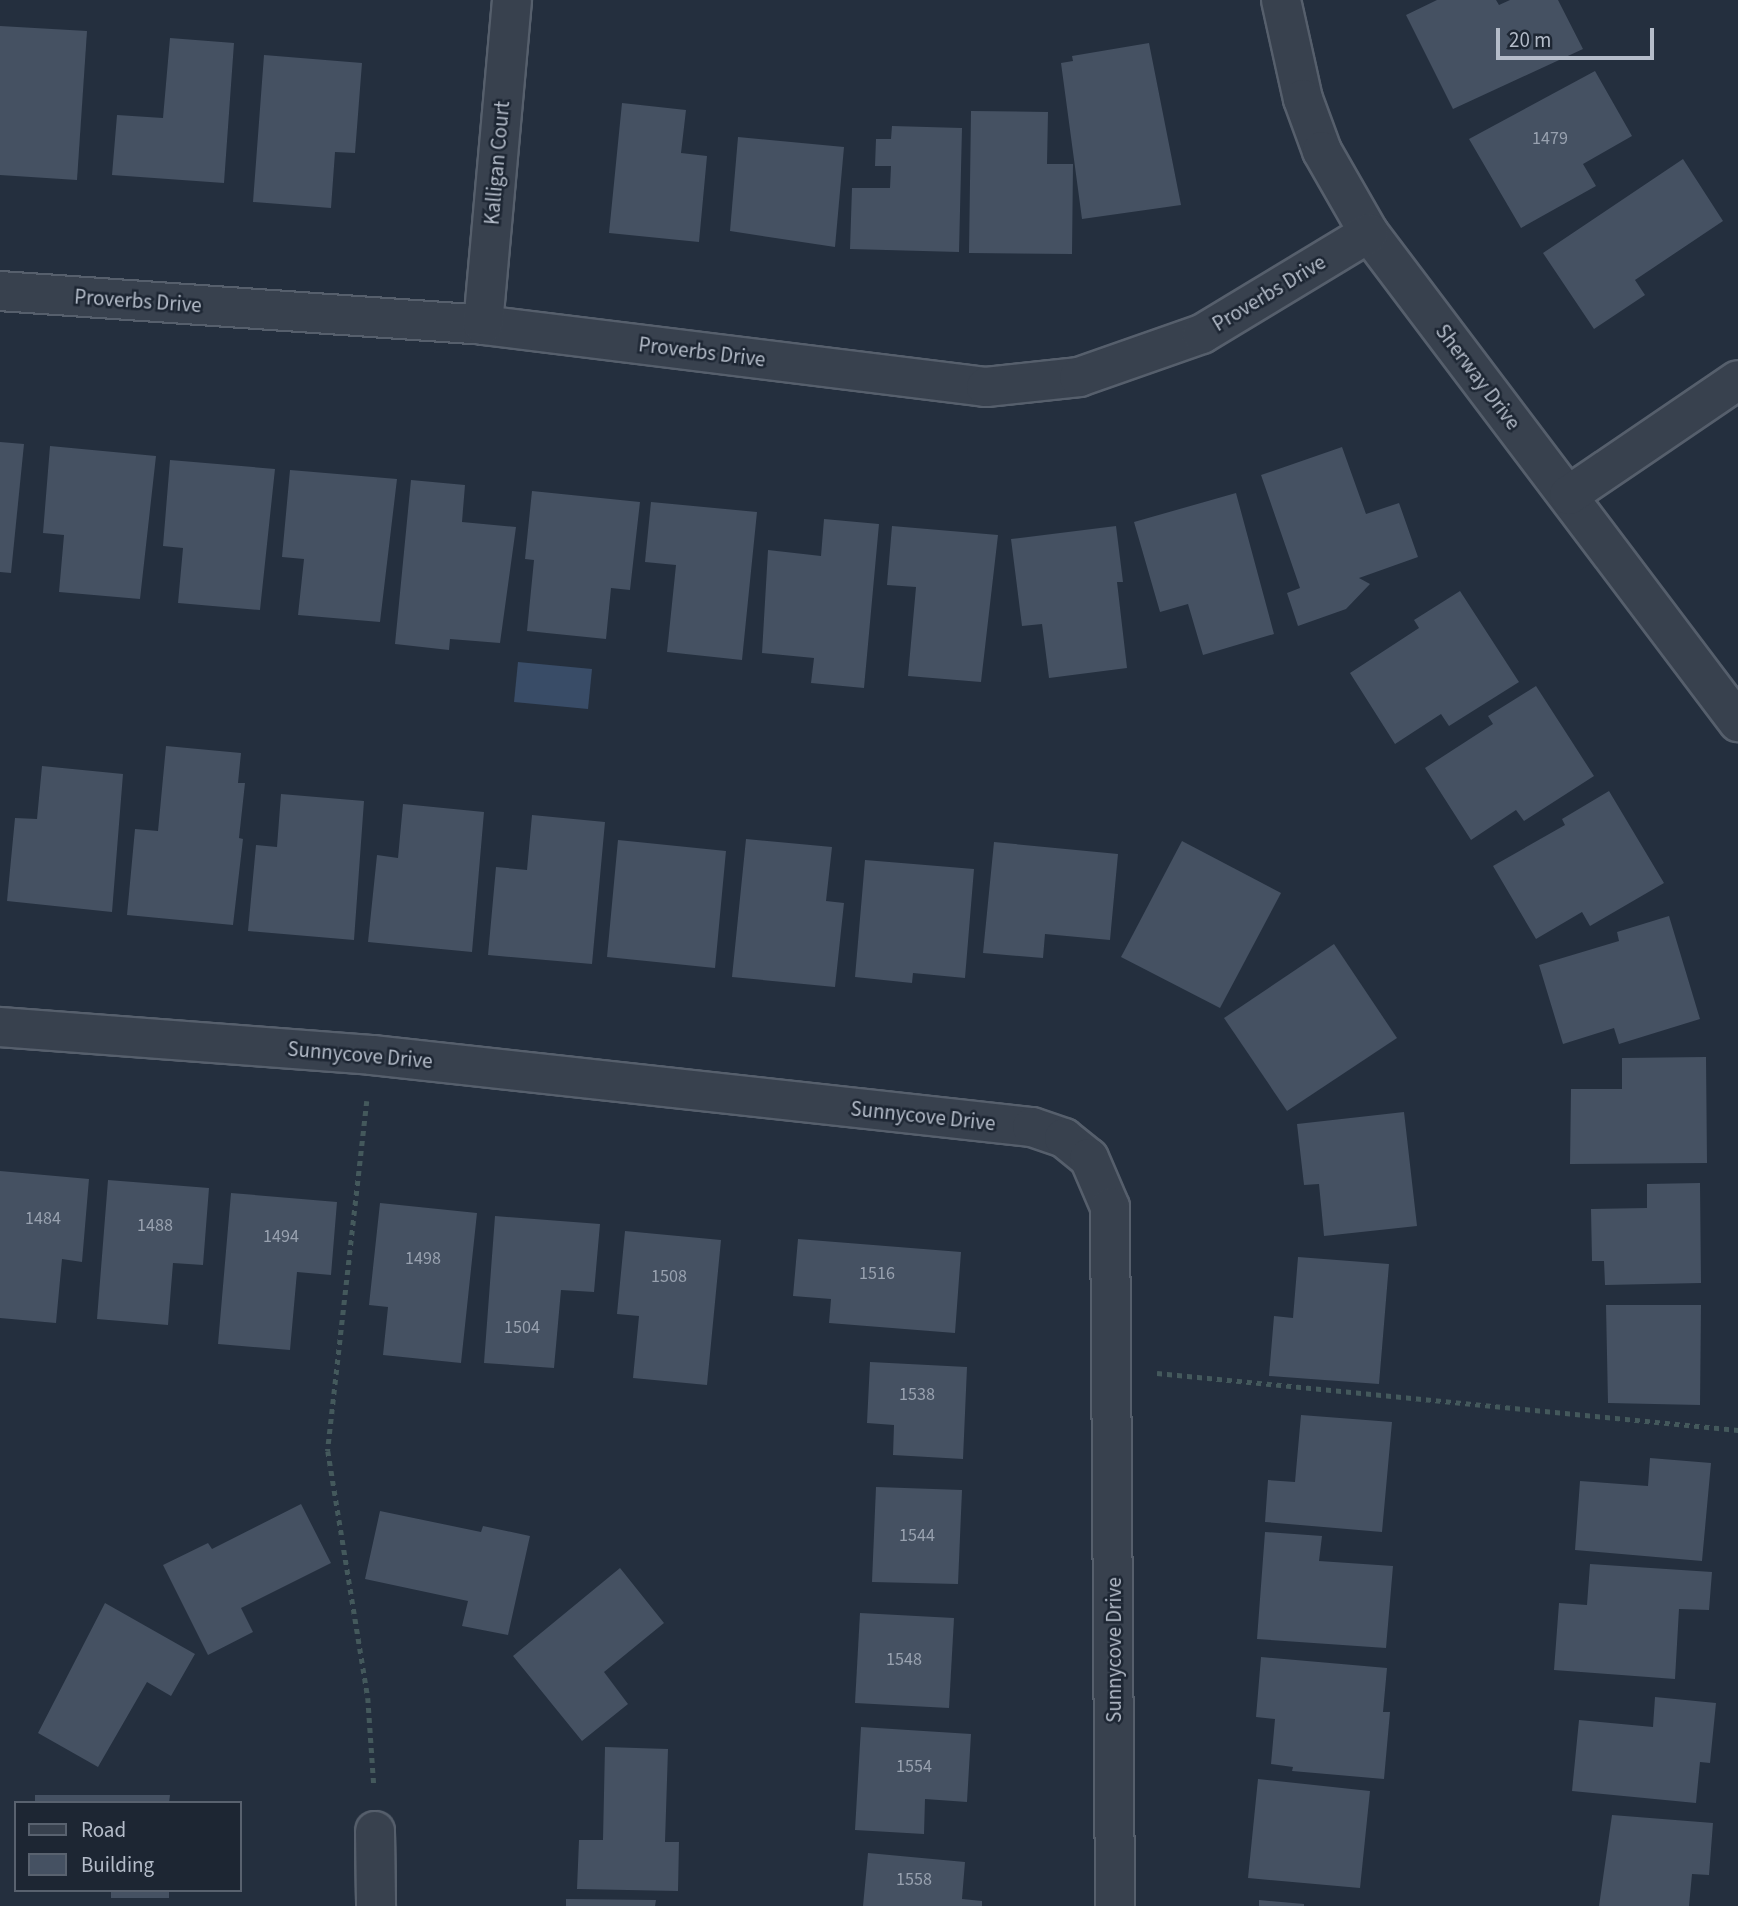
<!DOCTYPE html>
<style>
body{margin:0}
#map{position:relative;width:1738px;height:1906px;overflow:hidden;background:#242f3e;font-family:"Source Sans 3",sans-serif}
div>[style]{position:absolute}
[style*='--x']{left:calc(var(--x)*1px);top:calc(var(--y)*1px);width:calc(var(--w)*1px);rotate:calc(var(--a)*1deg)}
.water>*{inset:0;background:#394c67}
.building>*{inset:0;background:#455162}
.path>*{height:4.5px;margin-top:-2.25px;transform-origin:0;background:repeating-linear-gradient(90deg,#44595c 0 5px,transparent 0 10px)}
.roads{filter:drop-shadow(2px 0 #565f6c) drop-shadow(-2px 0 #565f6c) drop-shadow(0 2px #565f6c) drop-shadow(0 -2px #565f6c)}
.street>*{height:38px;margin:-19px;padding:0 19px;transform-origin:19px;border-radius:19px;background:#38414e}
span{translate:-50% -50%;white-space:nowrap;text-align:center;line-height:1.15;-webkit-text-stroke:5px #1d2633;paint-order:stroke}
.number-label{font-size:18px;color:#98a1af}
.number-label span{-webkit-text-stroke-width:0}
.street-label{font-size:21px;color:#b4bcc9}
.legend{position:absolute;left:14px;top:1801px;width:228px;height:91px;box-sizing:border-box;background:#1d2633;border:2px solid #59626f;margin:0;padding:9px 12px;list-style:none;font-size:21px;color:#b4bcc9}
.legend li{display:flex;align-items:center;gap:14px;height:35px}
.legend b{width:35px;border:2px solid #59626f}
.scale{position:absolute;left:1496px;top:28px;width:158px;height:32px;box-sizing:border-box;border:4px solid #b4bcc9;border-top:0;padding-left:9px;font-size:21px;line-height:24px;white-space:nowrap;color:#b4bcc9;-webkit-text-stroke:5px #1d2633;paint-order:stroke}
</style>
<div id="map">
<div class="water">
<div style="clip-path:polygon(518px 662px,592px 669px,588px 709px,514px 702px)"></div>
</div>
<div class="building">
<div style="clip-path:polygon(1437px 0,1496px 0,1499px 5px,1510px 0,1558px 0,1583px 49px,1453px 109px,1406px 15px)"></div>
<div style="clip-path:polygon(0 26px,87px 31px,77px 180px,0 175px)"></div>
<div style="clip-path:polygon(170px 38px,234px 43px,224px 183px,112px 175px,117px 115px,163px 118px)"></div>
<div style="clip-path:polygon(1149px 43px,1181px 205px,1082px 219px,1061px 63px,1073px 61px,1072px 56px)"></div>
<div style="clip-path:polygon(264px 55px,362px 63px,355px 153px,335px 152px,331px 208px,253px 202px)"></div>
<div style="clip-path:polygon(1595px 71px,1632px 136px,1583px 164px,1596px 186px,1521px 228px,1469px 139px)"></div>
<div style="clip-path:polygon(622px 103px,686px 110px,681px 153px,707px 156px,699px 242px,609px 233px)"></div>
<div style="clip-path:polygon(971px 111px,1048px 112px,1047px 164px,1073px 164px,1072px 254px,969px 253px)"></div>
<div style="clip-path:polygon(892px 126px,962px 128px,959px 252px,850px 249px,852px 188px,890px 188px,891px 166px,875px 166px,876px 139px,891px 139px)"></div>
<div style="clip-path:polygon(738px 137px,844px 147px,835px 247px,730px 231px)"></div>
<div style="clip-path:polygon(1683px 159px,1723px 221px,1635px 280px,1645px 295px,1594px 329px,1543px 253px)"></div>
<div style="clip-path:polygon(0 442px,24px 444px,11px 573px,0 572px)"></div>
<div style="clip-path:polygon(50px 446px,156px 456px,140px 599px,59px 592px,64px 535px,43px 533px)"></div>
<div style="clip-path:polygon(1342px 447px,1366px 514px,1399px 503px,1418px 557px,1359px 578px,1370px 584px,1346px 609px,1298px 626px,1287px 593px,1300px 588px,1261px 475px)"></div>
<div style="clip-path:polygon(170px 460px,275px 469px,260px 610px,178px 603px,183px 548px,163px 546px)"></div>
<div style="clip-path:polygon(290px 470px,397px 479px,380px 622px,298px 615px,304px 559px,282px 557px)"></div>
<div style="clip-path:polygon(411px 480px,465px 485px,462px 522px,516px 527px,500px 643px,450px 639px,449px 650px,395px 644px)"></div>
<div style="clip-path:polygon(532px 491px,640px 502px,630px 590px,611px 588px,606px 639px,527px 631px,534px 560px,525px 559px)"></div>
<div style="clip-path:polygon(1236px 493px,1274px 634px,1203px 655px,1188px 604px,1160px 612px,1134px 522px)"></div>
<div style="clip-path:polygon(651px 502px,757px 512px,742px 660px,667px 652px,676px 565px,645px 562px)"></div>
<div style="clip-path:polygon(824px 519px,879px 524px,864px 688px,811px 683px,814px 658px,762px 653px,768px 550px,821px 556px)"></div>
<div style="clip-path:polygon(892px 526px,998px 535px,981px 682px,908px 676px,916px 587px,887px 585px)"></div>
<div style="clip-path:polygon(1116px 526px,1123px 582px,1117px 582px,1127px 668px,1049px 678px,1042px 624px,1022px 626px,1011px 539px)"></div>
<div style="clip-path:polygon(1460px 591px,1519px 682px,1449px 726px,1441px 714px,1395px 744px,1350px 673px,1419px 628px,1414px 620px)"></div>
<div style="clip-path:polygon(1536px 686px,1594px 776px,1524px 821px,1516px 810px,1471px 840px,1425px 768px,1493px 724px,1488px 716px)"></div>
<div style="clip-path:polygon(166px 746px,241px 753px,238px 783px,245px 783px,239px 838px,243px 839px,233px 925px,127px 915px,135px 829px,158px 831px)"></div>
<div style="clip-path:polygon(42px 766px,123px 774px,112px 912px,7px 901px,15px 818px,37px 819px)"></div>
<div style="clip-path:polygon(1609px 791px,1664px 883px,1590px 926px,1582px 912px,1536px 939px,1493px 866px,1565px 825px,1562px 819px)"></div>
<div style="clip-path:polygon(281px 794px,364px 801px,354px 940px,248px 931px,256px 845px,277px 847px)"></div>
<div style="clip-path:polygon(403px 804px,484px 812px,472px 952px,368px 942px,377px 855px,398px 858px)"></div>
<div style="clip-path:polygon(532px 815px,605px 822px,592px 964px,488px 955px,496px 867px,527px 870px)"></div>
<div style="clip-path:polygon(746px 839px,832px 847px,826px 901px,844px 903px,835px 987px,732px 977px)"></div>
<div style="clip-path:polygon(618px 840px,726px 851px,715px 968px,607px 957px)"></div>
<div style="clip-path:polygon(1182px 841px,1281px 893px,1220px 1008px,1121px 957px)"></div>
<div style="clip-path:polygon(994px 842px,1118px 854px,1110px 940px,1045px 934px,1043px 958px,983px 953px)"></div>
<div style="clip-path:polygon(865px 860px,974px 869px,965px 978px,913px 973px,912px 983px,855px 977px)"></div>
<div style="clip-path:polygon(1669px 916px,1700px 1019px,1619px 1044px,1614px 1028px,1563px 1044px,1539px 965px,1619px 941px,1617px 932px)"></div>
<div style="clip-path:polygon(1334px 944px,1397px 1038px,1287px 1111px,1224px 1018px)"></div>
<div style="clip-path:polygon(1706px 1057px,1707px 1163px,1570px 1164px,1571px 1089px,1622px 1089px,1622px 1058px)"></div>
<div style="clip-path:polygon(1404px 1112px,1417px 1226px,1324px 1236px,1319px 1184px,1304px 1185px,1297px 1124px)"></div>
<div style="clip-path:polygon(0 1171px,89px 1179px,82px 1262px,62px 1259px,56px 1323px,0 1318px)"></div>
<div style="clip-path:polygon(108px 1180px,209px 1188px,203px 1265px,173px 1263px,168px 1325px,97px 1319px)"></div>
<div style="clip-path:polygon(1700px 1183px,1701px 1283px,1605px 1285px,1604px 1261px,1592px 1261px,1591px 1209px,1647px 1208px,1647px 1184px)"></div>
<div style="clip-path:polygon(231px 1193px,337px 1202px,331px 1275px,297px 1272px,290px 1350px,218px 1344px)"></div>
<div style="clip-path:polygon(380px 1203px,477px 1213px,461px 1363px,383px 1355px,388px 1307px,369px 1305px)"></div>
<div style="clip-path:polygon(495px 1216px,600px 1224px,594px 1292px,561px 1290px,554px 1368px,484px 1363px)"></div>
<div style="clip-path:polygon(625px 1231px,721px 1240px,707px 1385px,633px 1378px,639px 1316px,617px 1314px)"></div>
<div style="clip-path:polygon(798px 1239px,961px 1252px,955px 1333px,829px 1323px,831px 1299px,793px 1296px)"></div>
<div style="clip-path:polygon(1298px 1257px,1389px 1264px,1379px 1384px,1269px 1376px,1274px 1316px,1293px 1318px)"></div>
<div style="clip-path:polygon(1606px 1305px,1701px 1305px,1700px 1405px,1608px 1403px)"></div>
<div style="clip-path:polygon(870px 1362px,967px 1367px,963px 1459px,893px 1455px,894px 1425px,867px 1423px)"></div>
<div style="clip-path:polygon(1301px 1415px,1392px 1422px,1382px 1532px,1265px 1522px,1268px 1480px,1295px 1482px)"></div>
<div style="clip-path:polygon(1650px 1458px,1711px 1463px,1702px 1561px,1575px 1550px,1580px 1481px,1648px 1486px)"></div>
<div style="clip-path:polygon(876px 1487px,962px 1490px,958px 1584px,872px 1582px)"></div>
<div style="clip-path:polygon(301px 1504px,331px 1563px,241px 1608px,253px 1632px,208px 1655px,163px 1565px,208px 1543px,212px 1549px)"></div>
<div style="clip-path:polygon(380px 1511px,481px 1532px,483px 1526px,530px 1536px,508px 1635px,462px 1626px,468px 1601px,365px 1579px)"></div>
<div style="clip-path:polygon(1265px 1532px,1322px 1536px,1319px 1561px,1393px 1566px,1386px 1648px,1257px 1639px)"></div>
<div style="clip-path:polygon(1590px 1564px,1712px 1572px,1709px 1610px,1679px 1609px,1675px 1679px,1554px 1670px,1559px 1603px,1587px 1605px)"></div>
<div style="clip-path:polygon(620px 1568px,664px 1623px,604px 1672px,628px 1704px,582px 1741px,513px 1656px)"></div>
<div style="clip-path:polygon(105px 1603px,195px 1654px,171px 1696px,147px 1682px,98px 1767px,38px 1733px)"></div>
<div style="clip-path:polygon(860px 1613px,954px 1618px,949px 1708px,855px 1703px)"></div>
<div style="clip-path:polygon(1261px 1657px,1387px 1668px,1383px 1712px,1390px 1712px,1384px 1779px,1292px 1771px,1293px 1767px,1271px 1764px,1275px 1719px,1256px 1717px)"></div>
<div style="clip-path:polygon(1655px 1697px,1716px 1703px,1710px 1763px,1700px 1762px,1696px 1803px,1572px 1791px,1579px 1720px,1653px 1727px)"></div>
<div style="clip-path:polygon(861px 1727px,971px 1734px,967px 1802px,925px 1799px,924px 1834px,855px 1830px)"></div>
<div style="clip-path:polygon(605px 1747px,668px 1749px,665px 1842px,679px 1842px,678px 1891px,577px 1889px,579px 1840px,603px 1840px)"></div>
<div style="clip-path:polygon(1258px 1779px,1370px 1791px,1360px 1888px,1248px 1878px)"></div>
<div style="clip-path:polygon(35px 1795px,170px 1795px,169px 1803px,35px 1803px)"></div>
<div style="clip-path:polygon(1612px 1815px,1713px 1823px,1709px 1875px,1692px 1874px,1689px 1906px,1599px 1906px)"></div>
<div style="clip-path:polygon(868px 1853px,965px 1862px,962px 1899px,982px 1901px,982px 1906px,863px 1906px)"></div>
<div style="clip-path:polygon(111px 1890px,169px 1890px,169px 1898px,111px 1898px)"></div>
<div style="clip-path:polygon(566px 1899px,656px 1900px,655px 1906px,566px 1906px)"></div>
<div style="clip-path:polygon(1259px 1900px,1304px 1904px,1304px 1906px,1259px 1906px)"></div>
</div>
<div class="path">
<div style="--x:367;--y:1101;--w:352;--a:96.4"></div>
<div style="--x:328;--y:1451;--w:250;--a:80.8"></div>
<div style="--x:368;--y:1698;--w:88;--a:86.1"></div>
<div style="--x:1157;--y:1373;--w:584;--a:5.6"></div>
</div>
<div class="roads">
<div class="street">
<div style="--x:1281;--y:0;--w:101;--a:77.5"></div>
<div style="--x:1303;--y:99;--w:55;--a:69.9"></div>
<div style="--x:1322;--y:151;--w:95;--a:60.2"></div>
<div style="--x:1369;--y:233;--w:613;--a:52.96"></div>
<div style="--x:0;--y:291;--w:484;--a:4"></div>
<div style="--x:483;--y:325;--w:507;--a:7.03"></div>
<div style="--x:986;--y:387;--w:94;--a:-6.1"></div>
<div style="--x:1079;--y:377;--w:130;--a:-19.3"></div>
<div style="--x:1202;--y:334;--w:195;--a:-31.2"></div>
<div style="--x:483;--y:325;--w:326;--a:-84.9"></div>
<div style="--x:1569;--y:495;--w:204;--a:-34.2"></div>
<div style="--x:0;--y:1027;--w:373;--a:4.3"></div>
<div style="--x:372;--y:1055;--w:664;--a:6.23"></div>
<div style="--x:1032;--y:1127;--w:34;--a:19"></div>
<div style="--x:1064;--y:1138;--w:32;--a:39"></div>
<div style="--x:1089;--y:1158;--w:53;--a:66.8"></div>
<div style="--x:1110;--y:1207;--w:699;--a:89.59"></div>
<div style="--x:375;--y:1831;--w:75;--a:89.2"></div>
</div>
</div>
<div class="number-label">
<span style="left:1550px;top:139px">1479</span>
<span style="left:43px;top:1219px">1484</span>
<span style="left:155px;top:1226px">1488</span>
<span style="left:281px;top:1237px">1494</span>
<span style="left:423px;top:1259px">1498</span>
<span style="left:877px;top:1274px">1516</span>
<span style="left:669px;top:1277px">1508</span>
<span style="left:522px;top:1328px">1504</span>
<span style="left:917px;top:1395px">1538</span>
<span style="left:917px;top:1536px">1544</span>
<span style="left:904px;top:1660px">1548</span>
<span style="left:914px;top:1767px">1554</span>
<span style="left:914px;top:1880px">1558</span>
</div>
<div class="street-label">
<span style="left:497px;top:163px;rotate:-85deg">Kalligan Court</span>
<span style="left:1269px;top:293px;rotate:-31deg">Proverbs Drive</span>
<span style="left:138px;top:301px;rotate:4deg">Proverbs Drive</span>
<span style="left:702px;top:352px;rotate:7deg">Proverbs Drive</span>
<span style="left:1478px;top:377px;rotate:53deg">Sherway Drive</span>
<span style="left:360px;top:1055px;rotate:5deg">Sunnycove Drive</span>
<span style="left:923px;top:1116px;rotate:6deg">Sunnycove Drive</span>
<span style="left:1114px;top:1650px;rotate:-90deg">Sunnycove Drive</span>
</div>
<ul class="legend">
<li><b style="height:9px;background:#38414e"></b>Road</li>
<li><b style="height:19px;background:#455162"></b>Building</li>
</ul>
<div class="scale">20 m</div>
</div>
